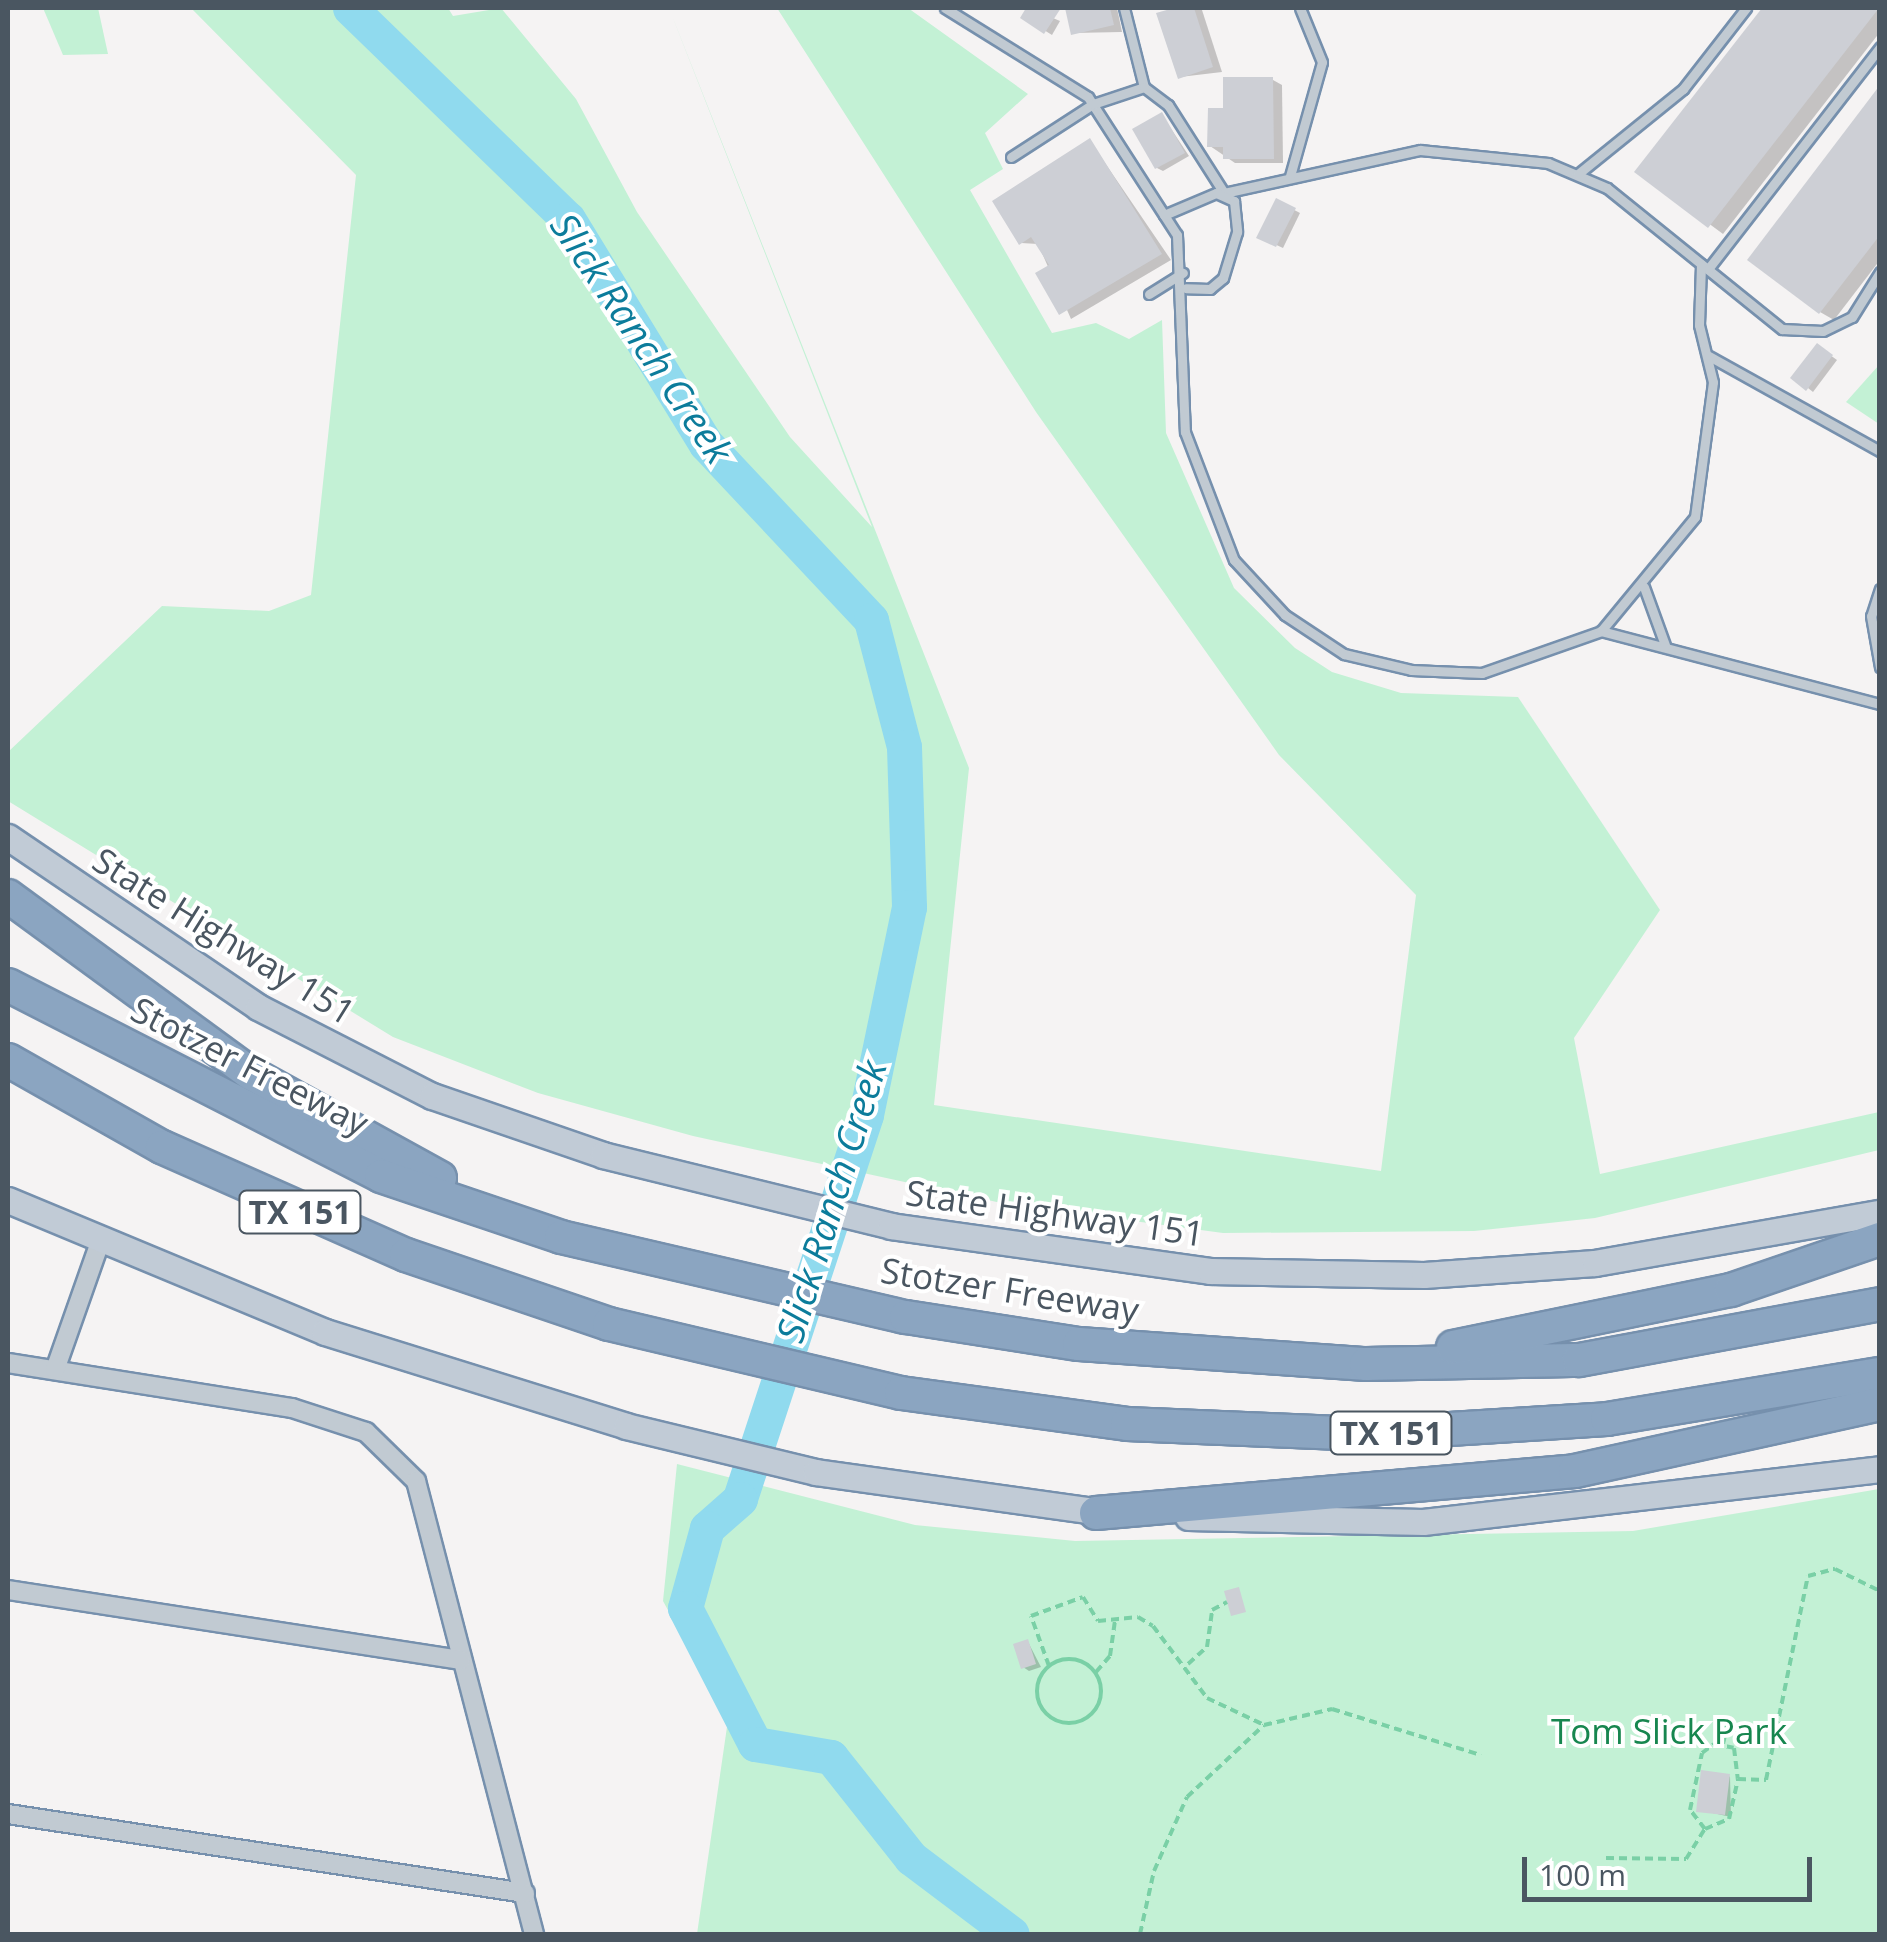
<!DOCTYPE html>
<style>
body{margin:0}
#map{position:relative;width:1887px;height:1942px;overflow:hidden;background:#f5f3f3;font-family:"Open Sans",sans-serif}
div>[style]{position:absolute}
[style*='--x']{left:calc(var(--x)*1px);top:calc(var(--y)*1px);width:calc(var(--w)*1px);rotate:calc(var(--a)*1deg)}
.green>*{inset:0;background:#c3f1d5}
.shadow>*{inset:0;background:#0003}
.river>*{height:35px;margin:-17.5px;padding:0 17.5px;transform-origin:17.5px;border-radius:17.5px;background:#90daee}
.building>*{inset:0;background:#cdcfd5}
.path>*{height:4px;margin-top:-2px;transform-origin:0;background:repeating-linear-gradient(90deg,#7ad0a6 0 8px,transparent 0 13px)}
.path>.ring{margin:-2px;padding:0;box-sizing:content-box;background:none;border:4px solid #7ad0a6;border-radius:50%}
.roads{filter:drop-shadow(2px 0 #7690ad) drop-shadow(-2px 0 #7690ad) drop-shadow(0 2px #7690ad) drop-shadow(0 -2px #7690ad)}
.lane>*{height:9px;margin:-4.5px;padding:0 4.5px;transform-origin:4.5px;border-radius:4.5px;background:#c1cad2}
.street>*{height:18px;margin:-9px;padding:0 9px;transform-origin:9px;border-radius:9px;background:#c1cad2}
.secondary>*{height:25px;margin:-12.5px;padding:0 12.5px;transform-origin:12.5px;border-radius:12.5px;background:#c1cbd6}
.highway>*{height:32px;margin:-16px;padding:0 16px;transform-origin:16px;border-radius:16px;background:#8ba5c1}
span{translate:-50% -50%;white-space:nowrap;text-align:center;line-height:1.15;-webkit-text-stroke:8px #fff;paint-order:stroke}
.shield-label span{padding:2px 8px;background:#fff;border:2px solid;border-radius:8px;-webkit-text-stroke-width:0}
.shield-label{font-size:32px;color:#4a5661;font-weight:700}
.street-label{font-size:35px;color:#4a5661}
.park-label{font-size:35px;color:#17864f}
.water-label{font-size:38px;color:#0c7c9b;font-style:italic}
.frame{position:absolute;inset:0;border:10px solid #4a5661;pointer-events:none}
.scale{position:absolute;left:1522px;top:1857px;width:290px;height:45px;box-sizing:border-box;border:5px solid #4a5661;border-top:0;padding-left:12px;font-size:30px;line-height:35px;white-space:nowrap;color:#4a5661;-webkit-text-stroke:8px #fff;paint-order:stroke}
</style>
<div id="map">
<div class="green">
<div style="clip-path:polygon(43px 8px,98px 8px,108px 54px,63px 55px)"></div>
<div style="clip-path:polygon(191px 8px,448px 8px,453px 16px,501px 8px,576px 99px,637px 212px,790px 437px,872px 527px,669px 8px,969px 768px,934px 1105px,1381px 1171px,1416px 895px,1279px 755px,1036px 412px,777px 8px,908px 8px,1028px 94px,985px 133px,1003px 169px,970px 190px,1052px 333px,1096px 323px,1129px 339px,1162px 320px,1166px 433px,1234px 588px,1295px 648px,1332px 672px,1401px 693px,1518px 697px,1660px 910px,1574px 1038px,1600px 1174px,1879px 1112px,1879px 1150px,1595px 1218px,1474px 1231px,1223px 1233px,1006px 1204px,693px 1136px,538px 1093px,393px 1037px,8px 801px,8px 752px,162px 606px,269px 611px,311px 595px,356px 175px)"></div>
<div style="clip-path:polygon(1879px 365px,1879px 424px,1846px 402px)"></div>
<div style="clip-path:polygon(677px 1464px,915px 1525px,1075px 1541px,1633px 1531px,1879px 1489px,1879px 1934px,697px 1934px,728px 1720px,663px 1601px)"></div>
</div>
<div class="shadow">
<div style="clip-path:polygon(1029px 8px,1060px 21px,1052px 35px,1023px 17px)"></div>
<div style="clip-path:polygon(1117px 8px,1122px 32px,1073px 33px,1068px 9px)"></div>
<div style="clip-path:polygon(1182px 8px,1202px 10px,1222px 72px,1180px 77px,1159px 15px)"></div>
<div style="clip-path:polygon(1765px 8px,1880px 8px,1880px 32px,1723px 234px,1638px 171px)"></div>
<div style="clip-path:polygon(1273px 80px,1282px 85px,1283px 163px,1235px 163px,1210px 146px,1225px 111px)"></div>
<div style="clip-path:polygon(1880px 89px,1880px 260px,1834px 320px,1820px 312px)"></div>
<div style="clip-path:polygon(1162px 115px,1189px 156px,1163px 171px,1157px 168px)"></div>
<div style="clip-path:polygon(1090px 141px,1171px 260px,1071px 319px,1038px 244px,1021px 243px)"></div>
<div style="clip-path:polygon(1277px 201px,1300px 213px,1283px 248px,1259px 237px)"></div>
<div style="clip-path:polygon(1823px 350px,1837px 360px,1813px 392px,1808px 388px)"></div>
<div style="clip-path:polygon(1028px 1642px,1041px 1667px,1029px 1671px,1023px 1667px)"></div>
<div style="clip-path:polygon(1730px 1776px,1731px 1817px,1699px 1810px)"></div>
</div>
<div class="river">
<div style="--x:350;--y:8;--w:303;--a:44.1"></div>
<div style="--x:568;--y:219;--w:264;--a:58.5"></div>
<div style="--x:706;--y:444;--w:241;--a:46.8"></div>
<div style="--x:871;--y:620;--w:131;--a:75.4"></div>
<div style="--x:904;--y:747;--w:160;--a:88.2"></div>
<div style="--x:909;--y:907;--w:212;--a:101.7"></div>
<div style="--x:866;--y:1115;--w:404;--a:108.2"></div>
<div style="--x:740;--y:1499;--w:44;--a:138.7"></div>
<div style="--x:707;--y:1528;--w:83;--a:105.4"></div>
<div style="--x:685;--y:1608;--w:153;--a:62.8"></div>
<div style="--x:755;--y:1744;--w:77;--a:9.7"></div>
<div style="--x:831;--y:1757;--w:129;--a:51.6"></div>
<div style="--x:911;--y:1858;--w:126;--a:37"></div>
</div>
<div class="building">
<div style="clip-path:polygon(1026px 8px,1061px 8px,1044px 34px,1020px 18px)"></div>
<div style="clip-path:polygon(1065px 8px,1110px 8px,1114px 25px,1071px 35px)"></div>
<div style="clip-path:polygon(1174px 8px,1194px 8px,1213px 67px,1178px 79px,1156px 13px)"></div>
<div style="clip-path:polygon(1762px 8px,1879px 8px,1708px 228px,1634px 172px)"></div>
<div style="clip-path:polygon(1223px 77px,1273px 77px,1274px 159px,1223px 159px,1223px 147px,1207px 147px,1208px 108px,1223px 108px)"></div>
<div style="clip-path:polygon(1880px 85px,1880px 235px,1819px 314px,1747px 260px)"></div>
<div style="clip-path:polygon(1162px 112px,1185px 153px,1155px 169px,1132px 129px)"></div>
<div style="clip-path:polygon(1090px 138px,1162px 254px,1059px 315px,1035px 273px,1049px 265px,1031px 237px,1019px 245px,992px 201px)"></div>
<div style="clip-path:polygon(1276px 198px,1296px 208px,1276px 247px,1256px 238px)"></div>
<div style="clip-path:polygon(1817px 343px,1833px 355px,1806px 391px,1790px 378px)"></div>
<div style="clip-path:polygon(1239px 1587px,1246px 1612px,1231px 1616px,1224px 1591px)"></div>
<div style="clip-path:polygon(1028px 1639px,1036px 1664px,1021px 1669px,1013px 1644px)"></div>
<div style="clip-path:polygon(1701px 1770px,1730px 1774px,1725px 1815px,1696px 1812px)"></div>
</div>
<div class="path">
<div class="ring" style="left:1037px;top:1659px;width:60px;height:60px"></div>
<div style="--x:1188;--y:1664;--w:25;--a:-42"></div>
<div style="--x:1207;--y:1647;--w:37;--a:-82"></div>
<div style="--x:1212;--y:1610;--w:17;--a:-28"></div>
<div style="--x:1049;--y:1666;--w:53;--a:-109.8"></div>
<div style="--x:1031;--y:1616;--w:55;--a:-20.1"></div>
<div style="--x:1083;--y:1597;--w:28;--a:58"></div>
<div style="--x:1098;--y:1621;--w:40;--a:-5.7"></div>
<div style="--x:1138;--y:1617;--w:17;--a:31"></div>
<div style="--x:1153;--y:1626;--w:90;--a:53.1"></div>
<div style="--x:1207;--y:1698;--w:63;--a:25.3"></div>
<div style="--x:1096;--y:1672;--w:21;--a:-49"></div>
<div style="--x:1110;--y:1656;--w:37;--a:-82"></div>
<div style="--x:1723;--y:1744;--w:23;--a:-77"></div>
<div style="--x:1705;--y:1829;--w:24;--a:-128"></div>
<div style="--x:1690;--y:1810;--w:58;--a:-78.1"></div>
<div style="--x:1702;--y:1753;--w:15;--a:-37"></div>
<div style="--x:1714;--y:1744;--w:20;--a:11"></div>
<div style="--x:1734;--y:1748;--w:31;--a:83"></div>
<div style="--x:1606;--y:1858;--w:80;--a:0.7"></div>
<div style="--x:1686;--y:1859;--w:36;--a:-58"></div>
<div style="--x:1705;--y:1829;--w:26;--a:-23"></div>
<div style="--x:1729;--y:1819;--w:41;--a:-77.3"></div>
<div style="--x:1738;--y:1779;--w:28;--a:2"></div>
<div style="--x:1766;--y:1780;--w:208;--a:-78.4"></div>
<div style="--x:1808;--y:1576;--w:28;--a:-15"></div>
<div style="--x:1835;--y:1569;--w:50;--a:26.1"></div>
<div style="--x:1140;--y:1934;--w:65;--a:-77.5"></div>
<div style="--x:1154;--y:1871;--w:81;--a:-66"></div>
<div style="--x:1187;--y:1797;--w:105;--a:-43.1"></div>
<div style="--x:1264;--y:1725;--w:70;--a:-13.2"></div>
<div style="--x:1332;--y:1709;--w:156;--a:17.2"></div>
</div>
<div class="roads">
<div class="lane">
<div style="--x:945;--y:8;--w:168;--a:31.9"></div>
<div style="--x:1088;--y:97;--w:164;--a:57.2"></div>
<div style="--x:1177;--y:235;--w:197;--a:87.7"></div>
<div style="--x:1185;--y:432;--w:137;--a:69.1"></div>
<div style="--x:1234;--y:560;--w:75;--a:47.2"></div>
<div style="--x:1285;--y:615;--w:71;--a:33.5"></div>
<div style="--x:1344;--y:654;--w:69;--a:13.4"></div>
<div style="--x:1411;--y:670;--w:71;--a:2.4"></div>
<div style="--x:1482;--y:673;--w:126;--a:-19.4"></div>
<div style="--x:1601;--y:631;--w:288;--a:14.7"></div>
<div style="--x:1124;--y:8;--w:81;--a:75.8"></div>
<div style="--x:1011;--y:157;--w:98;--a:-32.9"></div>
<div style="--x:1093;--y:104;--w:54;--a:-18.4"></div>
<div style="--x:1144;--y:87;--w:30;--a:37"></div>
<div style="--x:1168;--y:105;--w:104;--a:57.5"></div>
<div style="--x:1224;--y:193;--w:201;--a:-12.4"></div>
<div style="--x:1420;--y:150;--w:129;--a:5.8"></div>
<div style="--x:1548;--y:163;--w:64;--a:23"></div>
<div style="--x:1607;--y:188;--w:225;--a:38.9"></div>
<div style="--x:1782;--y:329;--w:41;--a:2.8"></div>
<div style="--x:1823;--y:331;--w:32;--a:-26"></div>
<div style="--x:1852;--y:317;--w:53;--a:-58.1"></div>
<div style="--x:1578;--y:174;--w:135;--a:-39"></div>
<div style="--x:1683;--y:89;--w:103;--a:-52.1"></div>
<div style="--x:1290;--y:176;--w:118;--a:-74.3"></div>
<div style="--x:1322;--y:62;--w:58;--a:-112.2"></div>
<div style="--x:1164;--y:215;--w:56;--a:-22.9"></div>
<div style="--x:1216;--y:193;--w:20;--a:24"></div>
<div style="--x:1234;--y:201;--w:31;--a:84"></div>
<div style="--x:1237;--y:232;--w:48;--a:106.9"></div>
<div style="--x:1223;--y:278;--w:17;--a:140"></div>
<div style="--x:1210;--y:289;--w:24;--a:-178"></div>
<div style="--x:1708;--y:269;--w:281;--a:-52.2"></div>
<div style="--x:1149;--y:294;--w:40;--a:-32"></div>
<div style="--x:1709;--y:356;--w:196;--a:29.1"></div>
<div style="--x:1644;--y:587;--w:62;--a:70.1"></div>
<div style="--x:1880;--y:589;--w:28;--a:108"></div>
<div style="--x:1871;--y:616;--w:52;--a:80"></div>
<div style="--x:1601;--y:631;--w:148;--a:-50.5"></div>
<div style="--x:1695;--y:517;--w:136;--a:-82.4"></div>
<div style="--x:1713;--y:382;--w:59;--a:-103.8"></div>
<div style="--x:1699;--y:325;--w:61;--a:-88.1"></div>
</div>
<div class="street">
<div style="--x:8;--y:1363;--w:288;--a:9"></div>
<div style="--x:292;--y:1408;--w:78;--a:18"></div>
<div style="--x:366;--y:1432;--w:70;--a:44.4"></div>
<div style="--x:416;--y:1481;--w:468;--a:75.4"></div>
<div style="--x:55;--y:1370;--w:136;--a:-70.6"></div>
<div style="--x:8;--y:1590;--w:458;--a:8.8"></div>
<div style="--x:8;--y:1814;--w:523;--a:8.69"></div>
</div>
<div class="secondary">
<div style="--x:8;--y:837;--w:302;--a:34.2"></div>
<div style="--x:258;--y:1007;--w:195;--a:27.1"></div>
<div style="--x:432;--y:1096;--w:181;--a:19"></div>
<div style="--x:603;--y:1155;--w:297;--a:13.8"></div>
<div style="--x:891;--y:1226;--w:322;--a:8"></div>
<div style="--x:1210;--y:1271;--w:214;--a:1.1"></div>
<div style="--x:1424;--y:1275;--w:171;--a:-4"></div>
<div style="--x:1595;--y:1263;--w:289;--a:-10"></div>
<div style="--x:8;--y:1200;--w:343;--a:22.6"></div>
<div style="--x:325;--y:1332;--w:315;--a:17.3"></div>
<div style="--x:626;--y:1426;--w:195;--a:13.6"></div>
<div style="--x:816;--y:1472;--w:300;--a:8"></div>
<div style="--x:1188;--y:1517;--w:235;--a:1.2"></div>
<div style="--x:1423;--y:1522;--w:460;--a:-6.6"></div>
</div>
<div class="highway">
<div style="--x:8;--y:896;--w:300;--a:36.2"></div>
<div style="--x:250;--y:1073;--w:217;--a:28.9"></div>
<div style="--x:8;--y:985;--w:419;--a:27.1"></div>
<div style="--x:381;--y:1176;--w:190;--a:18.7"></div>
<div style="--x:561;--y:1237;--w:354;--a:13.1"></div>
<div style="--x:906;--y:1317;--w:175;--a:8.9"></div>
<div style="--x:1079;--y:1344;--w:288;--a:4"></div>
<div style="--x:1366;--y:1364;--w:213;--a:-1.1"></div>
<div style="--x:1579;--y:1360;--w:306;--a:-10.5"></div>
<div style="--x:8;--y:1060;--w:177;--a:29.5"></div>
<div style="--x:162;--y:1147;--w:267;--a:23.9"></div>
<div style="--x:406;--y:1255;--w:214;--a:18.8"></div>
<div style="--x:609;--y:1324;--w:300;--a:13.3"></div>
<div style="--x:901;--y:1393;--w:228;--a:7.8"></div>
<div style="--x:1127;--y:1424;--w:243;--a:2.4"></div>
<div style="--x:1370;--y:1434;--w:237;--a:-3.6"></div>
<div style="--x:1607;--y:1419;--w:277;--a:-9.4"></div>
<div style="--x:1453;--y:1347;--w:284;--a:-11.6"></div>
<div style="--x:1731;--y:1290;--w:157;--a:-18.9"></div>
<div style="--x:1096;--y:1513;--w:481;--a:-5"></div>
<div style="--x:1575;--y:1471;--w:312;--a:-12.4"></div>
</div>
</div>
<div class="shield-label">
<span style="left:300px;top:1212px">TX 151</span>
<span style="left:1391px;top:1433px">TX 151</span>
</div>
<div class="street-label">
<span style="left:224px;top:936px;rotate:32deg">State Highway 151</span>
<span style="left:250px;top:1066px;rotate:27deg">Stotzer Freeway</span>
<span style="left:1055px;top:1213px;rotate:8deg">State Highway 151</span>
<span style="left:1010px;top:1290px;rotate:9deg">Stotzer Freeway</span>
</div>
<div class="park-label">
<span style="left:1669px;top:1731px">Tom Slick Park</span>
</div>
<div class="water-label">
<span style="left:642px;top:338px;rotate:56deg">Slick Ranch Creek</span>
<span style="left:831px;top:1201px;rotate:-73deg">Slick Ranch Creek</span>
</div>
<div class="frame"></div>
<div class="scale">100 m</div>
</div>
